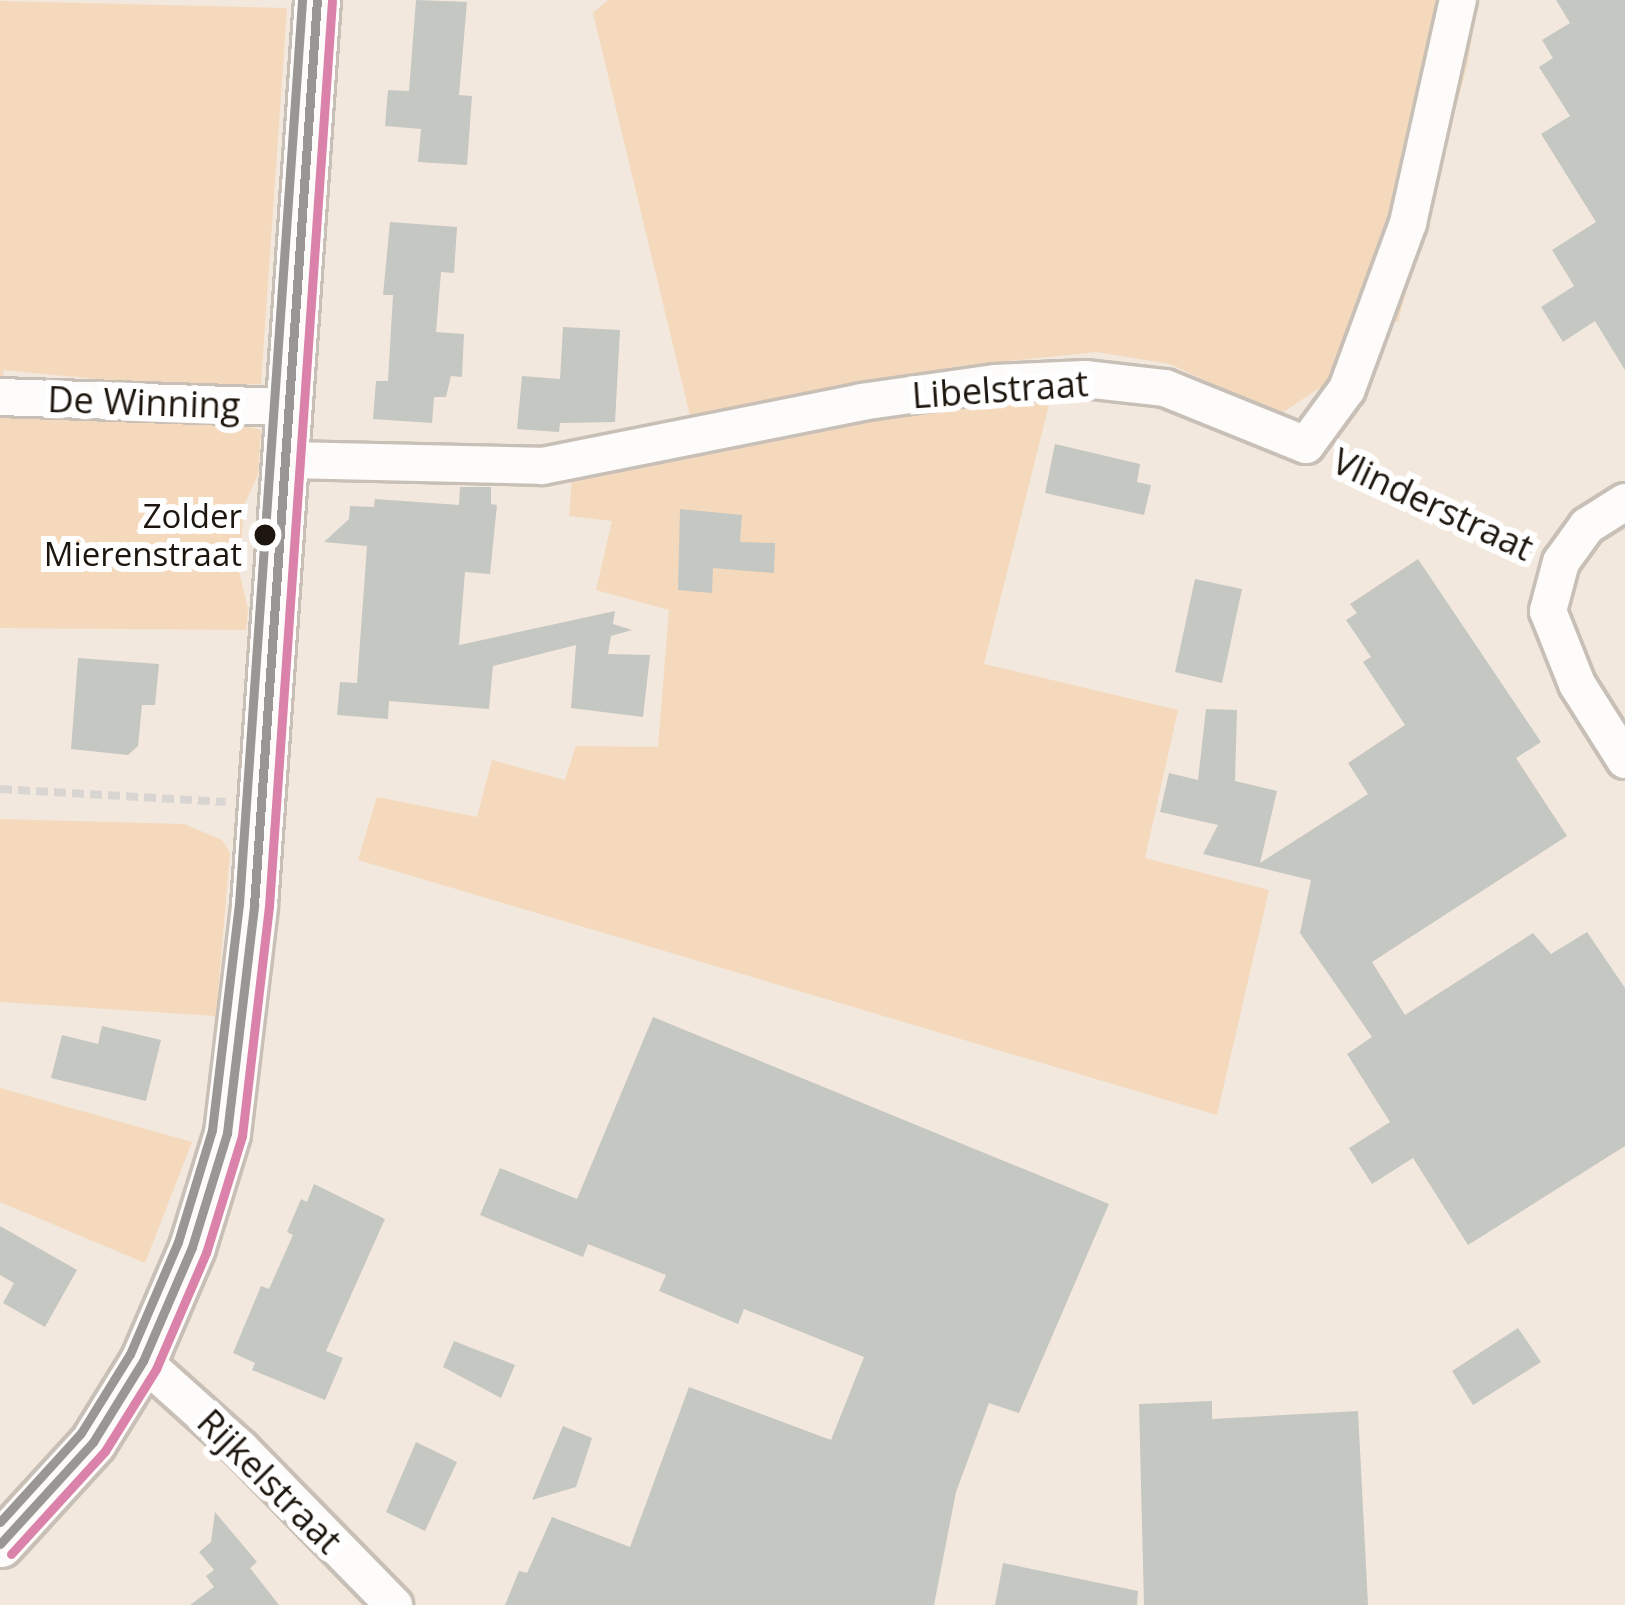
<!DOCTYPE html>
<style>
body{margin:0}
#map{position:relative;width:1625px;height:1605px;overflow:hidden;background:#f3e8dd;font-family:"Open Sans",sans-serif}
div>[style]{position:absolute}
[style*='--x']{left:calc(var(--x)*1px);top:calc(var(--y)*1px);width:calc(var(--w)*1px);rotate:calc(var(--a)*1deg)}
.green>*{inset:0;background:#f4d9bc}
.building>*{inset:0;background:#c5c7c2}
.path>*{height:8px;margin-top:-4px;transform-origin:0;background:repeating-linear-gradient(90deg,#d9d5d2 0 12px,transparent 0 18px)}
.roads{filter:drop-shadow(3px 0 #c8bfb6) drop-shadow(-3px 0 #c8bfb6) drop-shadow(0 3px #c8bfb6) drop-shadow(0 -3px #c8bfb6)}
.minor>*{height:36px;margin:-18px;padding:0 18px;transform-origin:18px;border-radius:18px;background:#fdfcfa}
.tertiary>*{height:45px;margin:-22.5px;padding:0 22.5px;transform-origin:22.5px;border-radius:22.5px;background:#fdfcfa}
.bus-1>*{height:9px;margin:-4.5px;padding:0 4.5px;transform-origin:4.5px;border-radius:4.5px;background:#999693}
.bus-2>*{height:9px;margin:-4.5px;padding:0 4.5px;transform-origin:4.5px;border-radius:4.5px;background:#db82aa}
.bus-3>*{height:9px;margin:-4.5px;padding:0 4.5px;transform-origin:4.5px;border-radius:4.5px;background:#999693}
.dots>*{width:33px;height:33px;translate:-50% -50%;box-sizing:border-box;border:6px solid #fff;border-radius:50%}
span{translate:-50% -50%;white-space:nowrap;text-align:center;line-height:1.15;-webkit-text-stroke:12px #fff;paint-order:stroke}
.bus-label{font-size:33px;color:#1d160e}
.right{translate:-100% -50%;text-align:right}
.street-label{font-size:36px;color:#1d160e}
</style>
<div id="map">
<div class="green">
<div style="clip-path:polygon(608px 0,1478px 0,1468px 62px,1398px 322px,1358px 315px,1333px 379px,1279px 415px,1170px 364px,1097px 352px,959px 366px,691px 420px,593px 13px)"></div>
<div style="clip-path:polygon(0 1px,287px 8px,261px 384px,168px 386px,3px 370px,6px 416px,236px 423px,261px 430px,258px 475px,244px 505px,239px 571px,248px 609px,246px 630px,0 628px)"></div>
<div style="clip-path:polygon(1051px 397px,984px 664px,1178px 710px,1145px 858px,1269px 890px,1217px 1115px,358px 860px,377px 797px,477px 817px,492px 760px,565px 780px,576px 746px,658px 747px,669px 610px,596px 590px,612px 521px,569px 516px,572px 477px,783px 429px,980px 400px)"></div>
<div style="clip-path:polygon(0 819px,184px 824px,222px 840px,230px 853px,216px 1016px,0 1002px)"></div>
<div style="clip-path:polygon(0 1088px,192px 1142px,145px 1263px,0 1202px)"></div>
</div>
<div class="building">
<div style="clip-path:polygon(416px 0,467px 2px,459px 95px,472px 96px,467px 165px,418px 162px,421px 129px,385px 126px,388px 90px,409px 91px)"></div>
<div style="clip-path:polygon(1556px 0,1625px 0,1625px 370px,1595px 321px,1563px 342px,1541px 307px,1574px 286px,1552px 250px,1596px 222px,1541px 134px,1570px 116px,1539px 67px,1553px 58px,1542px 40px,1570px 23px)"></div>
<div style="clip-path:polygon(390px 222px,457px 227px,454px 273px,441px 272px,436px 332px,464px 334px,462px 377px,451px 376px,446px 397px,434px 397px,432px 423px,373px 419px,376px 381px,388px 381px,393px 295px,383px 295px)"></div>
<div style="clip-path:polygon(563px 327px,620px 330px,615px 422px,560px 423px,559px 432px,517px 429px,522px 376px,560px 379px)"></div>
<div style="clip-path:polygon(1055px 444px,1140px 464px,1137px 482px,1151px 485px,1144px 515px,1045px 493px)"></div>
<div style="clip-path:polygon(460px 487px,491px 487px,491px 504px,497px 505px,490px 574px,465px 572px,459px 645px,615px 611px,613px 624px,632px 630px,611px 636px,608px 654px,650px 655px,643px 717px,571px 708px,576px 645px,493px 666px,489px 709px,389px 701px,388px 719px,337px 715px,340px 682px,357px 683px,367px 546px,324px 542px,349px 519px,350px 506px,374px 507px,375px 499px,459px 505px)"></div>
<div style="clip-path:polygon(680px 509px,742px 515px,740px 542px,775px 543px,774px 573px,713px 568px,712px 593px,678px 590px)"></div>
<div style="clip-path:polygon(1418px 559px,1541px 742px,1516px 758px,1567px 836px,1372px 962px,1405px 1015px,1533px 933px,1551px 954px,1587px 932px,1625px 988px,1625px 1146px,1468px 1245px,1413px 1158px,1372px 1184px,1349px 1148px,1390px 1122px,1347px 1054px,1372px 1037px,1300px 933px,1311px 880px,1203px 854px,1218px 825px,1160px 812px,1169px 773px,1198px 780px,1206px 709px,1237px 710px,1235px 781px,1277px 791px,1260px 863px,1368px 794px,1348px 763px,1405px 725px,1363px 662px,1371px 657px,1346px 620px,1357px 613px,1350px 604px)"></div>
<div style="clip-path:polygon(1195px 579px,1242px 589px,1222px 683px,1175px 672px)"></div>
<div style="clip-path:polygon(78px 658px,159px 664px,155px 705px,142px 705px,138px 746px,128px 755px,71px 749px)"></div>
<div style="clip-path:polygon(653px 1017px,1109px 1204px,1019px 1413px,989px 1403px,956px 1492px,934px 1605px,505px 1605px,519px 1571px,527px 1573px,552px 1517px,630px 1547px,689px 1387px,831px 1440px,864px 1357px,744px 1309px,738px 1324px,659px 1291px,666px 1275px,588px 1244px,583px 1257px,480px 1215px,500px 1168px,577px 1199px)"></div>
<div style="clip-path:polygon(102px 1026px,161px 1040px,146px 1101px,51px 1078px,62px 1035px,98px 1044px)"></div>
<div style="clip-path:polygon(314px 1184px,385px 1219px,326px 1351px,343px 1358px,325px 1400px,252px 1370px,255px 1363px,233px 1353px,261px 1286px,269px 1289px,293px 1235px,287px 1232px,301px 1199px,307px 1202px)"></div>
<div style="clip-path:polygon(0 1226px,77px 1270px,45px 1327px,3px 1303px,14px 1283px,0 1275px)"></div>
<div style="clip-path:polygon(1518px 1328px,1541px 1362px,1473px 1405px,1452px 1371px)"></div>
<div style="clip-path:polygon(454px 1341px,515px 1365px,501px 1398px,443px 1367px)"></div>
<div style="clip-path:polygon(1212px 1401px,1212px 1419px,1358px 1411px,1368px 1605px,1144px 1605px,1139px 1404px)"></div>
<div style="clip-path:polygon(563px 1426px,592px 1438px,576px 1487px,532px 1500px)"></div>
<div style="clip-path:polygon(416px 1442px,457px 1462px,425px 1531px,386px 1512px)"></div>
<div style="clip-path:polygon(215px 1512px,257px 1562px,250px 1568px,279px 1605px,190px 1605px,214px 1587px,206px 1576px,214px 1570px,199px 1552px,211px 1542px)"></div>
<div style="clip-path:polygon(1003px 1563px,1138px 1591px,1137px 1605px,995px 1605px)"></div>
</div>
<div class="path">
<div style="--x:1340;--y:459;--w:86;--a:21.8"></div>
<div style="--x:1420;--y:491;--w:127;--a:28.8"></div>
<div style="--x:0;--y:789;--w:226;--a:3.3"></div>
</div>
<div class="roads">
<div class="minor">
<div style="--x:0;--y:397;--w:288;--a:2"></div>
<div style="--x:286;--y:460;--w:256;--a:1.3"></div>
<div style="--x:542;--y:466;--w:325;--a:-11.3"></div>
<div style="--x:861;--y:402;--w:135;--a:-8.1"></div>
<div style="--x:995;--y:383;--w:90;--a:-2.5"></div>
<div style="--x:1085;--y:379;--w:81;--a:6.4"></div>
<div style="--x:1165;--y:388;--w:152;--a:22"></div>
<div style="--x:1306;--y:445;--w:69;--a:-53.8"></div>
<div style="--x:1347;--y:389;--w:177;--a:-69.8"></div>
<div style="--x:1408;--y:223;--w:229;--a:-77.4"></div>
<div style="--x:1625;--y:502;--w:45;--a:147.7"></div>
<div style="--x:1587;--y:526;--w:44;--a:125.8"></div>
<div style="--x:1561;--y:562;--w:51;--a:104.9"></div>
<div style="--x:1548;--y:611;--w:79;--a:68.3"></div>
<div style="--x:1577;--y:684;--w:90;--a:57.7"></div>
<div style="--x:143;--y:1361;--w:132;--a:41.9"></div>
<div style="--x:241;--y:1449;--w:219;--a:45.6"></div>
</div>
<div class="tertiary">
<div style="--x:0;--y:1544;--w:138;--a:-47.6"></div>
<div style="--x:93;--y:1442;--w:95;--a:-58.3"></div>
<div style="--x:143;--y:1361;--w:124;--a:-66.7"></div>
<div style="--x:192;--y:1247;--w:119;--a:-72.9"></div>
<div style="--x:227;--y:1133;--w:230;--a:-83.2"></div>
<div style="--x:254;--y:905;--w:907;--a:-86.02"></div>
</div>
</div>
<div class="bus-1">
<div style="--x:0;--y:1544;--w:138;--a:-47.6"></div>
<div style="--x:93;--y:1442;--w:95;--a:-58.3"></div>
<div style="--x:143;--y:1361;--w:124;--a:-66.7"></div>
<div style="--x:192;--y:1247;--w:119;--a:-72.9"></div>
<div style="--x:227;--y:1133;--w:230;--a:-83.2"></div>
<div style="--x:254;--y:905;--w:907;--a:-86.02"></div>
</div>
<div class="bus-2">
<div style="--x:11;--y:1554;--w:139;--a:-47.6"></div>
<div style="--x:105;--y:1451;--w:97;--a:-58.1"></div>
<div style="--x:156;--y:1369;--w:126;--a:-66.7"></div>
<div style="--x:206;--y:1253;--w:122;--a:-72.9"></div>
<div style="--x:242;--y:1136;--w:232;--a:-83.3"></div>
<div style="--x:269;--y:906;--w:907;--a:-86.02"></div>
</div>
<div class="bus-3">
<div style="--x:0;--y:1522;--w:120;--a:-47.7"></div>
<div style="--x:81;--y:1433;--w:93;--a:-58.2"></div>
<div style="--x:130;--y:1354;--w:122;--a:-66.8"></div>
<div style="--x:178;--y:1242;--w:117;--a:-73.1"></div>
<div style="--x:212;--y:1130;--w:228;--a:-83.2"></div>
<div style="--x:239;--y:904;--w:906;--a:-86.01"></div>
</div>
<div class="dots">
<div style="left:265px;top:535px;background:#1d160e"></div>
</div>
<div class="bus-label">
<span class="right" style="left:242px;top:535px">Zolder<br>Mierenstraat</span>
</div>
<div class="street-label">
<span style="left:1000px;top:389px;rotate:-4deg">Libelstraat</span>
<span style="left:144px;top:402px;rotate:2deg">De Winning</span>
<span style="left:1433px;top:504px;rotate:25deg">Vlinderstraat</span>
<span style="left:270px;top:1481px;rotate:45deg">Rijkelstraat</span>
</div>
</div>
